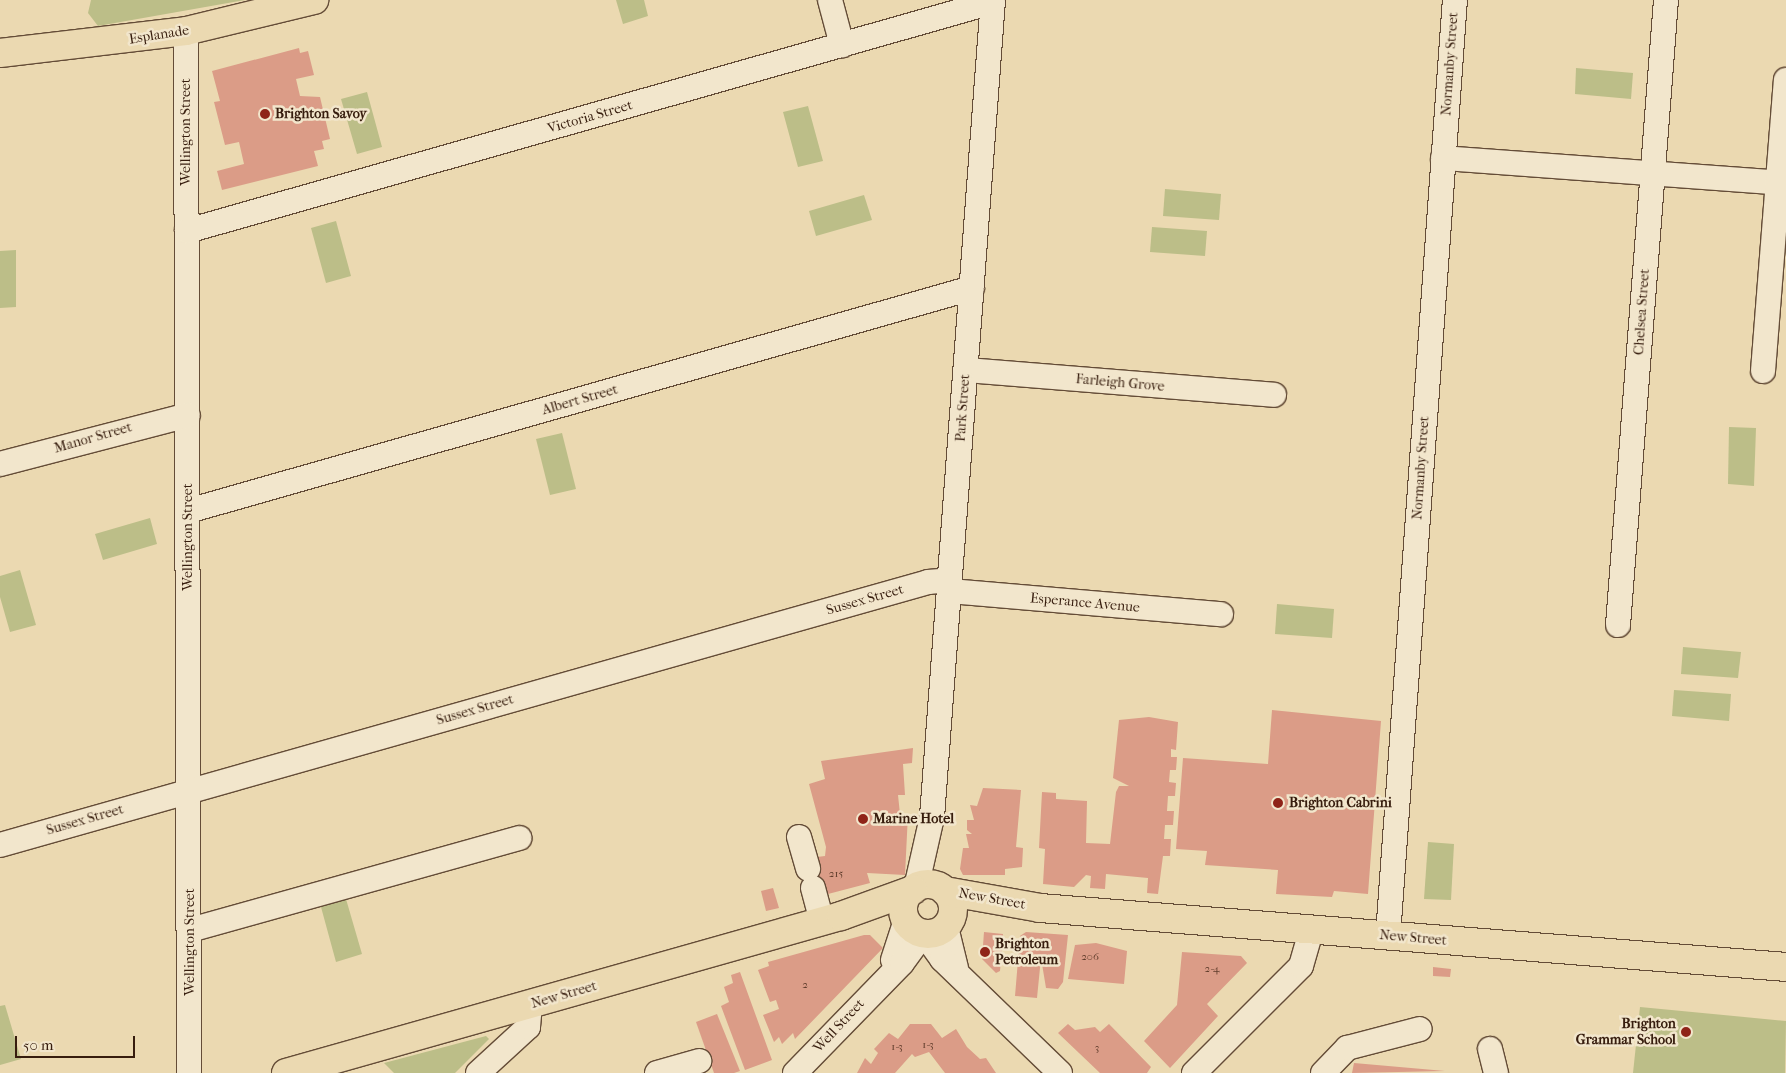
<!DOCTYPE html>
<style>
body{margin:0}
#map{position:relative;width:1786px;height:1073px;overflow:hidden;background:#ebd9b1;font-family:"IM FELL French Canon",serif}
div>[style]{position:absolute}
[style*='--x']{left:calc(var(--x)*1px);top:calc(var(--y)*1px);width:calc(var(--w)*1px);rotate:calc(var(--a)*1deg)}
.green>*{inset:0;background:#bcbe88}
.building>*{inset:0;background:#db9c87}
.roads{filter:drop-shadow(1px 0 #644c37) drop-shadow(-1px 0 #644c37) drop-shadow(0 1px #644c37) drop-shadow(0 -1px #644c37)}
.minor>*{height:24px;margin:-12px;padding:0 12px;transform-origin:12px;border-radius:12px;background:#f2e6cc}
.major>*{height:28px;margin:-14px;padding:0 14px;transform-origin:14px;border-radius:14px;background:#ebd9b1}
.major>.ring{margin:-14px;padding:0;box-sizing:content-box;background:none;border:28px solid #ebd9b1;border-radius:50%}
.dots>*{width:14px;height:14px;translate:-50% -50%;box-sizing:border-box;border:2px solid #f2e6cc;border-radius:50%}
span{translate:-50% -50%;white-space:nowrap;text-align:center;line-height:1.15;-webkit-text-stroke:5px #f2e6cc;paint-order:stroke}
.number-label{font-size:11px;color:#603d2c}
.number-label span{-webkit-text-stroke-width:0}
.street-label{font-size:14px;color:#371d0e}
.poi-label{font-size:14px;color:#371d0e;font-weight:700}
.left{translate:0 -50%;text-align:left}
.right{translate:-100% -50%;text-align:right}
.scale{position:absolute;left:15px;top:1036px;width:120px;height:22px;box-sizing:border-box;border:2px solid #371d0e;border-top:0;padding-left:6px;font-size:15px;line-height:18px;white-space:nowrap;color:#371d0e;-webkit-text-stroke:4px #f2e6cc;paint-order:stroke}
</style>
<div id="map">
<div class="green">
<div style="clip-path:polygon(91px 0,245px 0,98px 26px,88px 13px)"></div>
<div style="clip-path:polygon(616px 0,644px 0,648px 16px,623px 24px)"></div>
<div style="clip-path:polygon(1576px 68px,1633px 73px,1631px 99px,1575px 94px)"></div>
<div style="clip-path:polygon(367px 92px,382px 147px,357px 154px,341px 99px)"></div>
<div style="clip-path:polygon(808px 106px,823px 161px,798px 167px,783px 112px)"></div>
<div style="clip-path:polygon(1165px 189px,1221px 194px,1219px 220px,1163px 216px)"></div>
<div style="clip-path:polygon(864px 195px,872px 220px,816px 236px,809px 211px)"></div>
<div style="clip-path:polygon(336px 221px,351px 276px,326px 283px,311px 228px)"></div>
<div style="clip-path:polygon(1152px 227px,1207px 231px,1205px 256px,1150px 252px)"></div>
<div style="clip-path:polygon(16px 250px,16px 307px,0 308px,0 251px)"></div>
<div style="clip-path:polygon(1729px 427px,1756px 428px,1754px 486px,1728px 484px)"></div>
<div style="clip-path:polygon(562px 433px,576px 489px,550px 495px,536px 439px)"></div>
<div style="clip-path:polygon(150px 518px,157px 544px,103px 560px,95px 534px)"></div>
<div style="clip-path:polygon(20px 570px,36px 625px,10px 632px,0 597px,0 576px)"></div>
<div style="clip-path:polygon(1277px 604px,1334px 609px,1332px 638px,1275px 634px)"></div>
<div style="clip-path:polygon(1683px 647px,1741px 652px,1738px 678px,1681px 674px)"></div>
<div style="clip-path:polygon(1674px 690px,1731px 694px,1729px 721px,1672px 716px)"></div>
<div style="clip-path:polygon(1428px 842px,1454px 844px,1451px 900px,1424px 899px)"></div>
<div style="clip-path:polygon(346px 899px,362px 954px,336px 962px,321px 907px)"></div>
<div style="clip-path:polygon(5px 1005px,21px 1059px,0 1065px,0 1006px)"></div>
<div style="clip-path:polygon(1640px 1007px,1786px 1021px,1785px 1073px,1633px 1073px)"></div>
<div style="clip-path:polygon(486px 1036px,489px 1039px,455px 1073px,394px 1073px,384px 1063px)"></div>
</div>
<div class="building">
<div style="clip-path:polygon(299px 48px,300px 53px,308px 51px,314px 75px,296px 79px,300px 96px,320px 97px,330px 139px,322px 141px,324px 149px,314px 151px,318px 166px,222px 190px,217px 171px,244px 164px,239px 142px,225px 145px,214px 102px,220px 101px,212px 71px)"></div>
<div style="clip-path:polygon(1272px 710px,1381px 721px,1368px 894px,1334px 891px,1332px 897px,1276px 894px,1278px 870px,1205px 865px,1207px 851px,1176px 849px,1183px 758px,1268px 764px)"></div>
<div style="clip-path:polygon(1149px 717px,1178px 722px,1176px 750px,1171px 749px,1171px 757px,1177px 757px,1176px 770px,1170px 770px,1169px 782px,1176px 783px,1175px 796px,1168px 796px,1167px 811px,1174px 811px,1173px 825px,1165px 825px,1164px 839px,1171px 839px,1170px 856px,1163px 856px,1158px 894px,1147px 893px,1148px 878px,1106px 874px,1105px 889px,1090px 888px,1091px 876px,1086px 875px,1074px 887px,1043px 884px,1045px 849px,1039px 848px,1042px 792px,1056px 793px,1056px 799px,1087px 801px,1086px 843px,1110px 844px,1116px 792px,1119px 786px,1129px 786px,1113px 778px,1119px 720px)"></div>
<div style="clip-path:polygon(913px 748px,912px 763px,903px 764px,905px 795px,898px 795px,900px 814px,908px 814px,905px 875px,867px 873px,870px 883px,828px 894px,825px 885px,805px 890px,800px 871px,820px 866px,817px 857px,825px 856px,826px 847px,809px 784px,825px 779px,821px 761px)"></div>
<div style="clip-path:polygon(983px 788px,1021px 790px,1016px 847px,1023px 848px,1022px 867px,1005px 869px,1005px 875px,963px 875px,960px 869px,963px 848px,969px 848px,966px 834px,972px 834px,967px 830px,967px 820px,974px 820px,970px 805px,977px 806px)"></div>
<div style="clip-path:polygon(773px 888px,779px 908px,766px 911px,761px 891px)"></div>
<div style="clip-path:polygon(984px 932px,1003px 934px,1000px 971px,996px 973px,982px 959px)"></div>
<div style="clip-path:polygon(1026px 932px,1068px 935px,1063px 982px,1058px 989px,1046px 988px,1041px 958px,1037px 998px,1015px 996px,1020px 936px)"></div>
<div style="clip-path:polygon(864px 935px,870px 935px,883px 948px,795px 1039px,793px 1033px,782px 1044px,779px 1037px,774px 1042px,763px 1015px,779px 1009px,776px 1000px,770px 1002px,758px 970px,769px 966px,768px 962px)"></div>
<div style="clip-path:polygon(1096px 943px,1127px 951px,1124px 984px,1068px 979px,1075px 945px)"></div>
<div style="clip-path:polygon(1182px 952px,1241px 956px,1247px 963px,1207px 1004px,1218px 1016px,1170px 1068px,1144px 1041px,1177px 1005px)"></div>
<div style="clip-path:polygon(1433px 967px,1451px 969px,1450px 977px,1433px 976px)"></div>
<div style="clip-path:polygon(740px 972px,772px 1060px,745px 1070px,721px 1006px,729px 1002px,724px 987px,733px 983px,731px 975px)"></div>
<div style="clip-path:polygon(717px 1014px,740px 1071px,734px 1073px,714px 1073px,696px 1022px)"></div>
<div style="clip-path:polygon(910px 1024px,931px 1024px,942px 1038px,956px 1029px,967px 1047px,980px 1059px,986px 1058px,996px 1073px,945px 1073px,929px 1052px,915px 1057px,912px 1054px,895px 1073px,857px 1073px,865px 1058px,871px 1064px,878px 1053px,874px 1049px,889px 1033px,898px 1039px)"></div>
<div style="clip-path:polygon(1068px 1024px,1075px 1030px,1095px 1027px,1100px 1032px,1109px 1024px,1151px 1067px,1147px 1073px,1100px 1073px,1058px 1033px)"></div>
<div style="clip-path:polygon(1354px 1063px,1445px 1071px,1352px 1073px)"></div>
</div>
<div class="roads">
<div class="minor">
<div style="--x:830;--y:0;--w:47;--a:75.1"></div>
<div style="--x:186;--y:31;--w:1042;--a:89.84"></div>
<div style="--x:1443;--y:158;--w:344;--a:4.2"></div>
<div style="--x:187;--y:231;--w:837;--a:-15.88"></div>
<div style="--x:966;--y:370;--w:309;--a:4.6"></div>
<div style="--x:1763;--y:371;--w:292;--a:-85.5"></div>
<div style="--x:0;--y:464;--w:194;--a:-14.6"></div>
<div style="--x:188;--y:511;--w:815;--a:-15.88"></div>
<div style="--x:950;--y:591;--w:272;--a:4.9"></div>
<div style="--x:1618;--y:625;--w:627;--a:-85.61"></div>
<div style="--x:799;--y:837;--w:33;--a:74"></div>
<div style="--x:0;--y:845;--w:965;--a:-15.82"></div>
<div style="--x:928;--y:582;--w:22;--a:-5"></div>
<div style="--x:813;--y:888;--w:34;--a:75"></div>
<div style="--x:916;--y:888;--w:73;--a:-77.3"></div>
<div style="--x:932;--y:817;--w:819;--a:-85.73"></div>
<div style="--x:946;--y:927;--w:42;--a:76.3"></div>
<div style="--x:190;--y:930;--w:342;--a:-15.6"></div>
<div style="--x:924;--y:934;--w:31;--a:54"></div>
<div style="--x:942;--y:959;--w:164;--a:44"></div>
<div style="--x:1388;--y:936;--w:938;--a:-85.91"></div>
<div style="--x:893;--y:960;--w:42;--a:-72"></div>
<div style="--x:1490;--y:1049;--w:25;--a:76"></div>
<div style="--x:478;--y:1073;--w:68;--a:-42.6"></div>
<div style="--x:528;--y:1027;--w:23;--a:-85"></div>
<div style="--x:657;--y:1073;--w:44;--a:-15.9"></div>
<div style="--x:795;--y:1073;--w:153;--a:-45.8"></div>
<div style="--x:902;--y:963;--w:36;--a:-54"></div>
<div style="--x:1194;--y:1073;--w:151;--a:-45"></div>
<div style="--x:1301;--y:966;--w:37;--a:-74"></div>
<div style="--x:1323;--y:1073;--w:35;--a:-46"></div>
<div style="--x:1347;--y:1048;--w:75;--a:-14.6"></div>
</div>
<div class="major">
<div style="--x:0;--y:53;--w:187;--a:-6.7"></div>
<div style="--x:186;--y:31;--w:132;--a:-13.6"></div>
<div class="ring" style="left:903px;top:884px;width:22px;height:22px"></div>
<div style="--x:945;--y:891;--w:97;--a:10.1"></div>
<div style="--x:1040;--y:908;--w:748;--a:4.52"></div>
<div style="--x:286;--y:1073;--w:577;--a:-15.8"></div>
<div style="--x:841;--y:916;--w:77;--a:-19.9"></div>
</div>
</div>
<div class="dots">
<div style="left:265px;top:114px;background:#8f2418"></div>
<div style="left:1278px;top:803px;background:#8f2418"></div>
<div style="left:863px;top:819px;background:#8f2418"></div>
<div style="left:985px;top:952px;background:#8f2418"></div>
<div style="left:1686px;top:1032px;background:#8f2418"></div>
</div>
<div class="number-label">
<span style="left:836px;top:874px">215</span>
<span style="left:1090px;top:957px">206</span>
<span style="left:1212px;top:969px">2-4</span>
<span style="left:805px;top:985px">2</span>
<span style="left:928px;top:1045px">1-3</span>
<span style="left:897px;top:1047px">1-3</span>
<span style="left:1097px;top:1048px">3</span>
</div>
<div class="street-label">
<span style="left:159px;top:35px;rotate:-9deg">Esplanade</span>
<span style="left:1450px;top:64px;rotate:-86deg">Normanby Street</span>
<span style="left:590px;top:117px;rotate:-16deg">Victoria Street</span>
<span style="left:186px;top:132px;rotate:-90deg">Wellington Street</span>
<span style="left:1642px;top:312px;rotate:-86deg">Chelsea Street</span>
<span style="left:1120px;top:383px;rotate:5deg">Farleigh Grove</span>
<span style="left:580px;top:400px;rotate:-16deg">Albert Street</span>
<span style="left:963px;top:408px;rotate:-86deg">Park Street</span>
<span style="left:93px;top:438px;rotate:-16deg">Manor Street</span>
<span style="left:1421px;top:468px;rotate:-86deg">Normanby Street</span>
<span style="left:188px;top:537px;rotate:-90deg">Wellington Street</span>
<span style="left:865px;top:600px;rotate:-16deg">Sussex Street</span>
<span style="left:1085px;top:603px;rotate:5deg">Esperance Avenue</span>
<span style="left:475px;top:710px;rotate:-16deg">Sussex Street</span>
<span style="left:85px;top:820px;rotate:-16deg">Sussex Street</span>
<span style="left:992px;top:899px;rotate:10deg">New Street</span>
<span style="left:1413px;top:938px;rotate:5deg">New Street</span>
<span style="left:190px;top:942px;rotate:-90deg">Wellington Street</span>
<span style="left:564px;top:995px;rotate:-16deg">New Street</span>
<span style="left:839px;top:1026px;rotate:-47deg">Well Street</span>
</div>
<div class="poi-label">
<span class="left" style="left:275px;top:114px">Brighton Savoy</span>
<span class="left" style="left:1289px;top:803px">Brighton Cabrini</span>
<span class="left" style="left:873px;top:819px">Marine Hotel</span>
<span class="left" style="left:995px;top:952px">Brighton<br>Petroleum</span>
<span class="right" style="left:1676px;top:1032px">Brighton<br>Grammar School</span>
</div>
<div class="scale">50 m</div>
</div>
